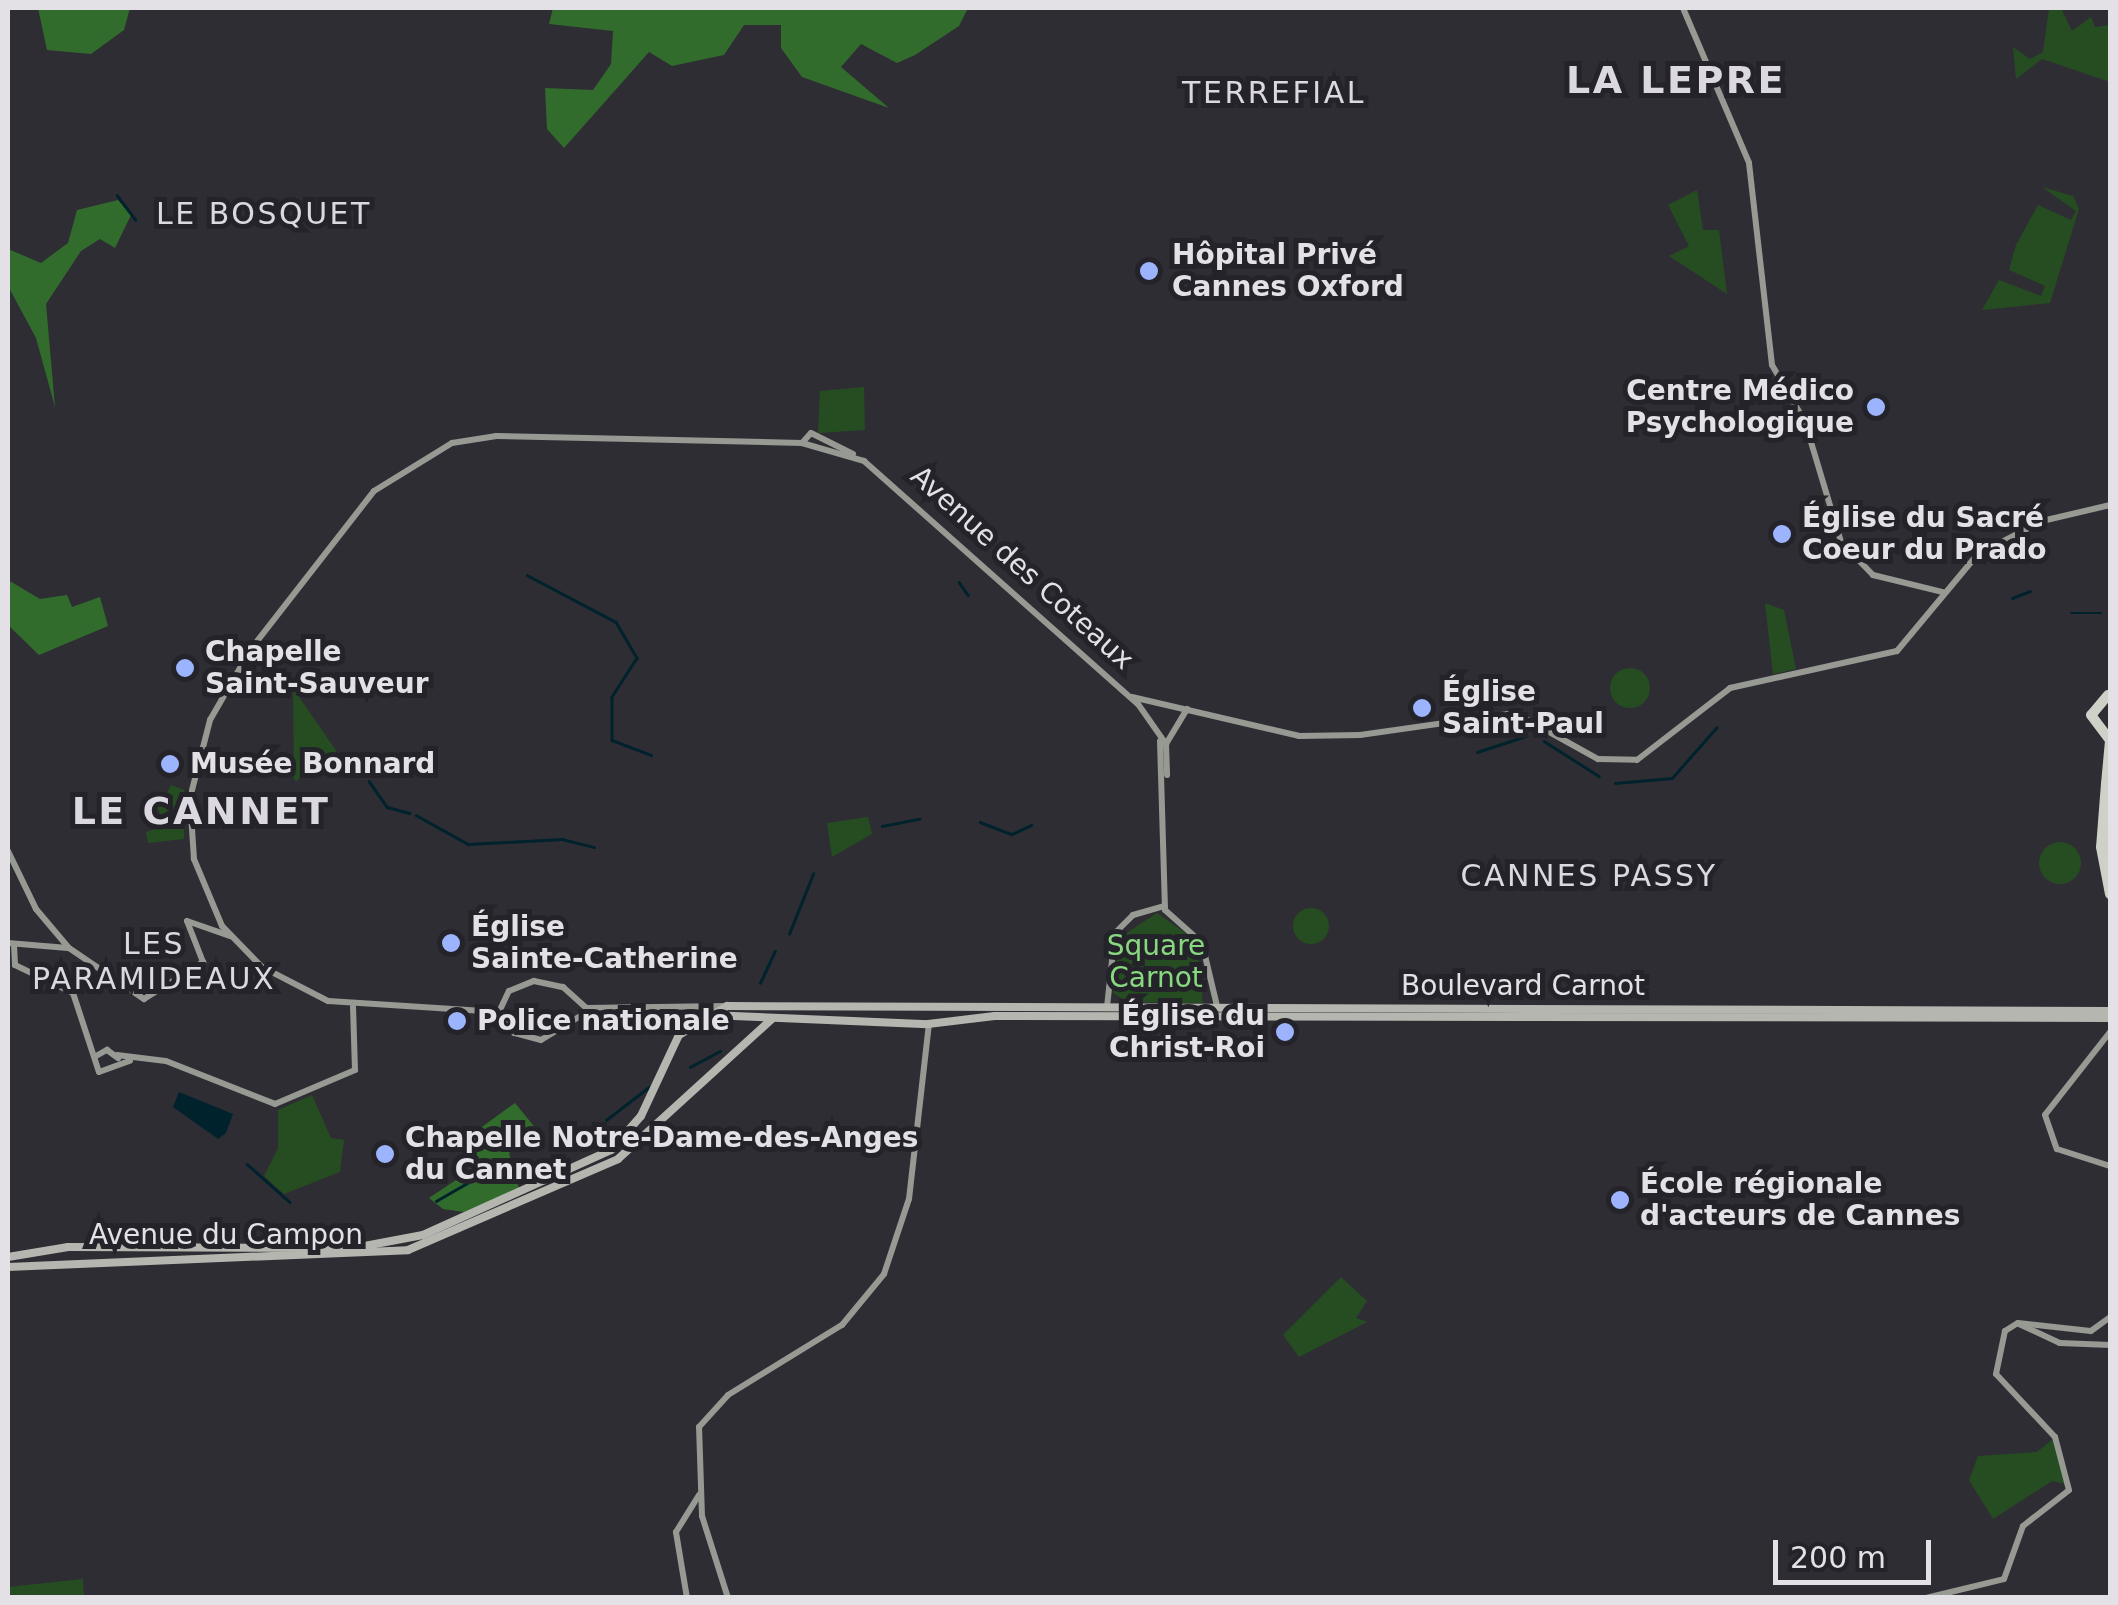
<!DOCTYPE html>
<meta charset="utf-8">
<style>
body{margin:0}
#map{position:relative;width:2118px;height:1605px;overflow:hidden;background:#2f2d34;font-family:"DejaVu Sans",sans-serif}
div>[style]{position:absolute}
[style*='--x']{left:calc(var(--x)*1px);top:calc(var(--y)*1px);width:calc(var(--w)*1px);rotate:calc(var(--a)*1deg)}
.green>*{inset:0;background:#254d21}
.round{border-radius:50%}
.forest>*{inset:0;background:#316c2c}
.water>*{inset:0;background:#00222d}
.stream>*{height:2.5px;margin:-1.25px;padding:0 1.25px;transform-origin:1.25px;border-radius:1.25px;background:#00222d}
.secondary>*{height:6px;margin:-3px;padding:0 3px;transform-origin:3px;border-radius:3px;background:#979993}
.primary>*{height:8px;margin:-4px;padding:0 4px;transform-origin:4px;border-radius:4px;background:#b4b6af}
.highway>*{height:10px;margin:-5px;padding:0 5px;transform-origin:5px;border-radius:5px;background:#ced1c8}
.highway-bridge>*{height:10px;margin:-5px;padding:0 5px;transform-origin:5px;border-radius:5px;background:#ced1c8}
.dots>*{width:28px;height:28px;translate:-50% -50%;box-sizing:border-box;border:5px solid #25232a;border-radius:50%}
span{translate:-50% -50%;white-space:nowrap;text-align:center;line-height:1.15;-webkit-text-stroke:10px #25232a;paint-order:stroke}
.poi-label{font-size:28px;color:#e3e1e6;font-weight:700}
.left{translate:0 -50%;text-align:left}
.right{translate:-100% -50%;text-align:right}
.street-label{font-size:28px;color:#e3e1e6}
.park-label{font-size:28px;color:#88d87f}
.neighbourhood-label{font-size:30px;color:#dbd8e2;letter-spacing:2.5px}
.district-label{font-size:38px;color:#dbd8e2;font-weight:700;letter-spacing:2.5px}
.frame{position:absolute;inset:0;border:10px solid #e3e1e6;pointer-events:none}
.scale{position:absolute;left:1773px;top:1540px;width:158px;height:45px;box-sizing:border-box;border:5px solid #e3e1e6;border-top:0;padding-left:12px;font-size:30px;line-height:35px;white-space:nowrap;color:#e3e1e6;-webkit-text-stroke:8px #25232a;paint-order:stroke}
</style>
<div id="map">
<div class="green">
<div style="clip-path:polygon(2049px 8px,2061px 8px,2072px 31px,2091px 17px,2095px 27px,2110px 25px,2110px 82px,2042px 59px,2016px 79px,2013px 47px,2030px 59px,2043px 52px)"></div>
<div style="clip-path:polygon(2042px 187px,2073px 196px,2079px 209px,2050px 303px,1982px 310px,1999px 280px,2041px 296px,2045px 286px,2009px 270px,2016px 245px,2038px 205px,2071px 220px,2076px 211px)"></div>
<div style="clip-path:polygon(1697px 190px,1703px 230px,1719px 230px,1727px 294px,1669px 256px,1689px 246px,1668px 205px)"></div>
<div style="clip-path:polygon(864px 387px,865px 430px,818px 433px,820px 391px)"></div>
<div style="clip-path:polygon(1765px 603px,1784px 610px,1796px 669px,1773px 674px)"></div>
<div class="round" style="left:1610px;top:668px;width:40px;height:40px"></div>
<div style="clip-path:polygon(293px 688px,337px 752px,296px 781px,294px 780px)"></div>
<div style="clip-path:polygon(171px 785px,184px 790px,184px 839px,148px 843px,146px 832px,165px 826px,152px 793px,165px 798px)"></div>
<div style="clip-path:polygon(868px 817px,872px 834px,832px 857px,827px 823px)"></div>
<div class="round" style="left:2039px;top:842px;width:42px;height:42px"></div>
<div class="round" style="left:1293px;top:908px;width:36px;height:36px"></div>
<div style="clip-path:polygon(1157px 913px,1197px 941px,1203px 1003px,1128px 1002px,1113px 993px,1119px 938px)"></div>
<div style="clip-path:polygon(312px 1095px,331px 1138px,344px 1140px,340px 1172px,284px 1194px,264px 1176px,278px 1148px,278px 1110px)"></div>
<div style="clip-path:polygon(1341px 1277px,1367px 1301px,1356px 1318px,1367px 1322px,1299px 1357px,1283px 1335px)"></div>
<div style="clip-path:polygon(2053px 1439px,2066px 1484px,2052px 1481px,1993px 1519px,1969px 1480px,1978px 1456px,2037px 1452px)"></div>
<div style="clip-path:polygon(83px 1579px,84px 1597px,8px 1597px,8px 1587px)"></div>
</div>
<div class="forest">
<div style="clip-path:polygon(38px 8px,130px 8px,124px 30px,91px 54px,47px 50px)"></div>
<div style="clip-path:polygon(553px 8px,565px 9px,968px 8px,959px 26px,915px 55px,897px 63px,861px 44px,841px 67px,889px 108px,802px 77px,781px 48px,781px 25px,744px 25px,724px 55px,672px 66px,649px 52px,564px 148px,547px 129px,545px 88px,593px 90px,611px 64px,613px 31px,549px 24px)"></div>
<div style="clip-path:polygon(118px 200px,131px 215px,115px 248px,100px 239px,81px 251px,46px 304px,55px 407px,36px 338px,8px 286px,8px 249px,41px 263px,68px 243px,77px 210px)"></div>
<div style="clip-path:polygon(8px 580px,40px 599px,67px 595px,72px 607px,100px 597px,108px 626px,39px 655px,8px 625px)"></div>
<div style="clip-path:polygon(515px 1103px,542px 1136px,509px 1153px,519px 1189px,464px 1212px,443px 1209px,429px 1198px,471px 1170px,461px 1151px,468px 1137px)"></div>
</div>
<div class="water">
<div style="clip-path:polygon(179px 1092px,233px 1114px,226px 1133px,218px 1139px,173px 1107px)"></div>
</div>
<div class="stream">
<div style="--x:117;--y:195;--w:31;--a:53"></div>
<div style="--x:527;--y:575;--w:101;--a:27.8"></div>
<div style="--x:616;--y:622;--w:42;--a:59.7"></div>
<div style="--x:637;--y:658;--w:46;--a:122.7"></div>
<div style="--x:612;--y:697;--w:43;--a:90"></div>
<div style="--x:612;--y:740;--w:42;--a:21"></div>
<div style="--x:959;--y:582;--w:16;--a:55"></div>
<div style="--x:2012;--y:598;--w:19;--a:-21"></div>
<div style="--x:2071;--y:613;--w:30;--a:0"></div>
<div style="--x:1544;--y:741;--w:65;--a:32.5"></div>
<div style="--x:1477;--y:752;--w:52;--a:-18.1"></div>
<div style="--x:369;--y:781;--w:32;--a:55"></div>
<div style="--x:387;--y:807;--w:23;--a:15"></div>
<div style="--x:1615;--y:783;--w:57;--a:-5"></div>
<div style="--x:1672;--y:778;--w:67;--a:-48.7"></div>
<div style="--x:416;--y:815;--w:60;--a:29.1"></div>
<div style="--x:468;--y:844;--w:94;--a:-3"></div>
<div style="--x:562;--y:839;--w:33;--a:14"></div>
<div style="--x:980;--y:822;--w:34;--a:21"></div>
<div style="--x:1012;--y:834;--w:21;--a:-25"></div>
<div style="--x:882;--y:826;--w:38;--a:-11"></div>
<div style="--x:789;--y:934;--w:65;--a:-68.2"></div>
<div style="--x:760;--y:983;--w:35;--a:-65"></div>
<div style="--x:690;--y:1067;--w:34;--a:-28"></div>
<div style="--x:606;--y:1120;--w:54;--a:-37.5"></div>
<div style="--x:247;--y:1164;--w:57;--a:41.5"></div>
<div style="--x:436;--y:1201;--w:84;--a:-29.9"></div>
</div>
<div class="secondary">
<div style="--x:1683;--y:8;--w:168;--a:66.9"></div>
<div style="--x:1749;--y:163;--w:203;--a:83.5"></div>
<div style="--x:1772;--y:365;--w:66;--a:59.9"></div>
<div style="--x:1805;--y:422;--w:125;--a:73.3"></div>
<div style="--x:1841;--y:542;--w:46;--a:45.9"></div>
<div style="--x:1873;--y:575;--w:72;--a:13.7"></div>
<div style="--x:802;--y:443;--w:13;--a:-48"></div>
<div style="--x:811;--y:433;--w:47;--a:26.6"></div>
<div style="--x:864;--y:461;--w:366;--a:41.6"></div>
<div style="--x:1138;--y:704;--w:49;--a:55"></div>
<div style="--x:1166;--y:744;--w:31;--a:88"></div>
<div style="--x:1132;--y:697;--w:171;--a:13.1"></div>
<div style="--x:1299;--y:736;--w:61;--a:-0.9"></div>
<div style="--x:1360;--y:735;--w:157;--a:-8.1"></div>
<div style="--x:1515;--y:713;--w:95;--a:29"></div>
<div style="--x:1598;--y:759;--w:39;--a:1"></div>
<div style="--x:1637;--y:760;--w:118;--a:-37.7"></div>
<div style="--x:1730;--y:688;--w:171;--a:-12.5"></div>
<div style="--x:1897;--y:651;--w:125;--a:-50.2"></div>
<div style="--x:1977;--y:555;--w:73;--a:-27.6"></div>
<div style="--x:2042;--y:521;--w:70;--a:-13.2"></div>
<div style="--x:1160;--y:741;--w:169;--a:88.3"></div>
<div style="--x:1165;--y:910;--w:50;--a:41.7"></div>
<div style="--x:1202;--y:943;--w:65;--a:76.6"></div>
<div style="--x:1166;--y:744;--w:41;--a:-59"></div>
<div style="--x:8;--y:851;--w:64;--a:64.2"></div>
<div style="--x:36;--y:909;--w:51;--a:49.8"></div>
<div style="--x:69;--y:948;--w:91;--a:34.2"></div>
<div style="--x:144;--y:999;--w:70;--a:-32.1"></div>
<div style="--x:203;--y:962;--w:44;--a:-111.3"></div>
<div style="--x:187;--y:921;--w:46;--a:19.2"></div>
<div style="--x:8;--y:943;--w:60;--a:4.8"></div>
<div style="--x:14;--y:945;--w:20;--a:87"></div>
<div style="--x:15;--y:965;--w:64;--a:25.8"></div>
<div style="--x:73;--y:993;--w:83;--a:71.8"></div>
<div style="--x:99;--y:1072;--w:33;--a:-20"></div>
<div style="--x:1107;--y:1007;--w:74;--a:-83.8"></div>
<div style="--x:1115;--y:933;--w:25;--a:-45"></div>
<div style="--x:1133;--y:915;--w:33;--a:-16"></div>
<div style="--x:499;--y:1012;--w:171;--a:-176.3"></div>
<div style="--x:328;--y:1001;--w:74;--a:-152.7"></div>
<div style="--x:262;--y:967;--w:57;--a:-134.3"></div>
<div style="--x:222;--y:926;--w:73;--a:-112.7"></div>
<div style="--x:194;--y:859;--w:61;--a:-93.8"></div>
<div style="--x:190;--y:798;--w:81;--a:-75.6"></div>
<div style="--x:210;--y:720;--w:82;--a:-60"></div>
<div style="--x:251;--y:649;--w:200;--a:-52.1"></div>
<div style="--x:374;--y:491;--w:92;--a:-31.6"></div>
<div style="--x:452;--y:443;--w:45;--a:-9"></div>
<div style="--x:496;--y:436;--w:306;--a:1.3"></div>
<div style="--x:802;--y:443;--w:65;--a:16.2"></div>
<div style="--x:710;--y:1015;--w:128;--a:180"></div>
<div style="--x:582;--y:1015;--w:48;--a:148.6"></div>
<div style="--x:541;--y:1040;--w:28;--a:-165"></div>
<div style="--x:514;--y:1033;--w:26;--a:-126"></div>
<div style="--x:499;--y:1012;--w:23;--a:-65"></div>
<div style="--x:509;--y:991;--w:27;--a:-22"></div>
<div style="--x:534;--y:981;--w:30;--a:12"></div>
<div style="--x:563;--y:987;--w:31;--a:42"></div>
<div style="--x:586;--y:1008;--w:140;--a:-0.8"></div>
<div style="--x:2110;--y:1032;--w:105;--a:128.1"></div>
<div style="--x:2045;--y:1115;--w:36;--a:71"></div>
<div style="--x:2057;--y:1149;--w:56;--a:17.8"></div>
<div style="--x:117;--y:1055;--w:49;--a:7"></div>
<div style="--x:166;--y:1061;--w:117;--a:21.5"></div>
<div style="--x:275;--y:1104;--w:87;--a:-23"></div>
<div style="--x:355;--y:1070;--w:63;--a:-91.8"></div>
<div style="--x:96;--y:1056;--w:13;--a:-29"></div>
<div style="--x:107;--y:1050;--w:14;--a:36"></div>
<div style="--x:2019;--y:1324;--w:45;--a:24.9"></div>
<div style="--x:2060;--y:1343;--w:50;--a:2.3"></div>
<div style="--x:687;--y:1598;--w:67;--a:-99.5"></div>
<div style="--x:676;--y:1532;--w:44;--a:-58.1"></div>
<div style="--x:728;--y:1598;--w:86;--a:-107.6"></div>
<div style="--x:702;--y:1516;--w:89;--a:-91.9"></div>
<div style="--x:699;--y:1427;--w:43;--a:-47.8"></div>
<div style="--x:728;--y:1395;--w:134;--a:-31.6"></div>
<div style="--x:842;--y:1325;--w:66;--a:-50.5"></div>
<div style="--x:884;--y:1274;--w:79;--a:-71.6"></div>
<div style="--x:909;--y:1199;--w:176;--a:-83.5"></div>
<div style="--x:1926;--y:1598;--w:80;--a:-13.7"></div>
<div style="--x:2004;--y:1579;--w:56;--a:-70.3"></div>
<div style="--x:2023;--y:1526;--w:58;--a:-38"></div>
<div style="--x:2069;--y:1490;--w:55;--a:-104.8"></div>
<div style="--x:2055;--y:1437;--w:86;--a:-133.1"></div>
<div style="--x:1996;--y:1374;--w:44;--a:-78.2"></div>
<div style="--x:2005;--y:1331;--w:15;--a:-32"></div>
<div style="--x:2018;--y:1323;--w:73;--a:6.3"></div>
<div style="--x:2091;--y:1331;--w:24;--a:-36"></div>
</div>
<div class="primary">
<div style="--x:710;--y:1015;--w:218;--a:2.4"></div>
<div style="--x:928;--y:1024;--w:67;--a:-6.8"></div>
<div style="--x:995;--y:1016;--w:1115;--a:0.1"></div>
<div style="--x:8;--y:1257;--w:61;--a:-9.5"></div>
<div style="--x:68;--y:1247;--w:286;--a:0.2"></div>
<div style="--x:354;--y:1248;--w:70;--a:-10.7"></div>
<div style="--x:423;--y:1235;--w:206;--a:-24.3"></div>
<div style="--x:611;--y:1150;--w:45;--a:-48.6"></div>
<div style="--x:641;--y:1116;--w:89;--a:-64.9"></div>
<div style="--x:679;--y:1035;--w:56;--a:-31.1"></div>
<div style="--x:727;--y:1006;--w:1383;--a:0.21"></div>
<div style="--x:8;--y:1267;--w:400;--a:-2.4"></div>
<div style="--x:408;--y:1250;--w:229;--a:-23.4"></div>
<div style="--x:618;--y:1159;--w:208;--a:-42.3"></div>
</div>
<div class="highway">
<div style="--x:2108;--y:695;--w:26;--a:130"></div>
<div style="--x:2091;--y:715;--w:31;--a:53"></div>
<div style="--x:2106;--y:784;--w:43;--a:-84.7"></div>
<div style="--x:2109;--y:868;--w:74;--a:-89.2"></div>
</div>
<div class="highway-bridge">
<div style="--x:2106;--y:784;--w:63;--a:94.5"></div>
<div style="--x:2101;--y:847;--w:48;--a:79.2"></div>
</div>
<div class="dots">
<div style="left:1149px;top:271px;background:#9cb4fd"></div>
<div style="left:1876px;top:407px;background:#9cb4fd"></div>
<div style="left:1782px;top:534px;background:#9cb4fd"></div>
<div style="left:185px;top:668px;background:#9cb4fd"></div>
<div style="left:1422px;top:708px;background:#9cb4fd"></div>
<div style="left:170px;top:764px;background:#9cb4fd"></div>
<div style="left:451px;top:943px;background:#9cb4fd"></div>
<div style="left:457px;top:1021px;background:#9cb4fd"></div>
<div style="left:1285px;top:1032px;background:#9cb4fd"></div>
<div style="left:385px;top:1154px;background:#9cb4fd"></div>
<div style="left:1620px;top:1200px;background:#9cb4fd"></div>
</div>
<div class="poi-label">
<span class="left" style="left:1172px;top:271px">Hôpital Privé<br>Cannes Oxford</span>
<span class="right" style="left:1854px;top:407px">Centre Médico<br>Psychologique</span>
<span class="left" style="left:1802px;top:534px">Église du Sacré<br>Coeur du Prado</span>
<span class="left" style="left:205px;top:668px">Chapelle<br>Saint-Sauveur</span>
<span class="left" style="left:1442px;top:708px">Église<br>Saint-Paul</span>
<span class="left" style="left:190px;top:764px">Musée Bonnard</span>
<span class="left" style="left:471px;top:943px">Église<br>Sainte-Catherine</span>
<span class="right" style="left:1265px;top:1032px">Église du<br>Christ-Roi</span>
<span class="left" style="left:477px;top:1021px">Police nationale</span>
<span class="left" style="left:405px;top:1154px">Chapelle Notre-Dame-des-Anges<br>du Cannet</span>
<span class="left" style="left:1640px;top:1200px">École régionale<br>d'acteurs de Cannes</span>
</div>
<div class="street-label">
<span style="left:1022px;top:568px;rotate:42deg">Avenue des Coteaux</span>
<span style="left:1523px;top:986px">Boulevard Carnot</span>
<span style="left:226px;top:1235px">Avenue du Campon</span>
</div>
<div class="park-label">
<span style="left:1156px;top:962px">Square<br>Carnot</span>
</div>
<div class="neighbourhood-label">
<span style="left:1274px;top:93px">TERREFIAL</span>
<span style="left:264px;top:214px">LE BOSQUET</span>
<span style="left:1589px;top:876px">CANNES PASSY</span>
<span style="left:154px;top:961px">LES<br>PARAMIDEAUX</span>
</div>
<div class="district-label">
<span style="left:1676px;top:81px">LA LEPRE</span>
<span style="left:201px;top:812px">LE CANNET</span>
</div>
<div class="frame"></div>
<div class="scale">200 m</div>
</div>
